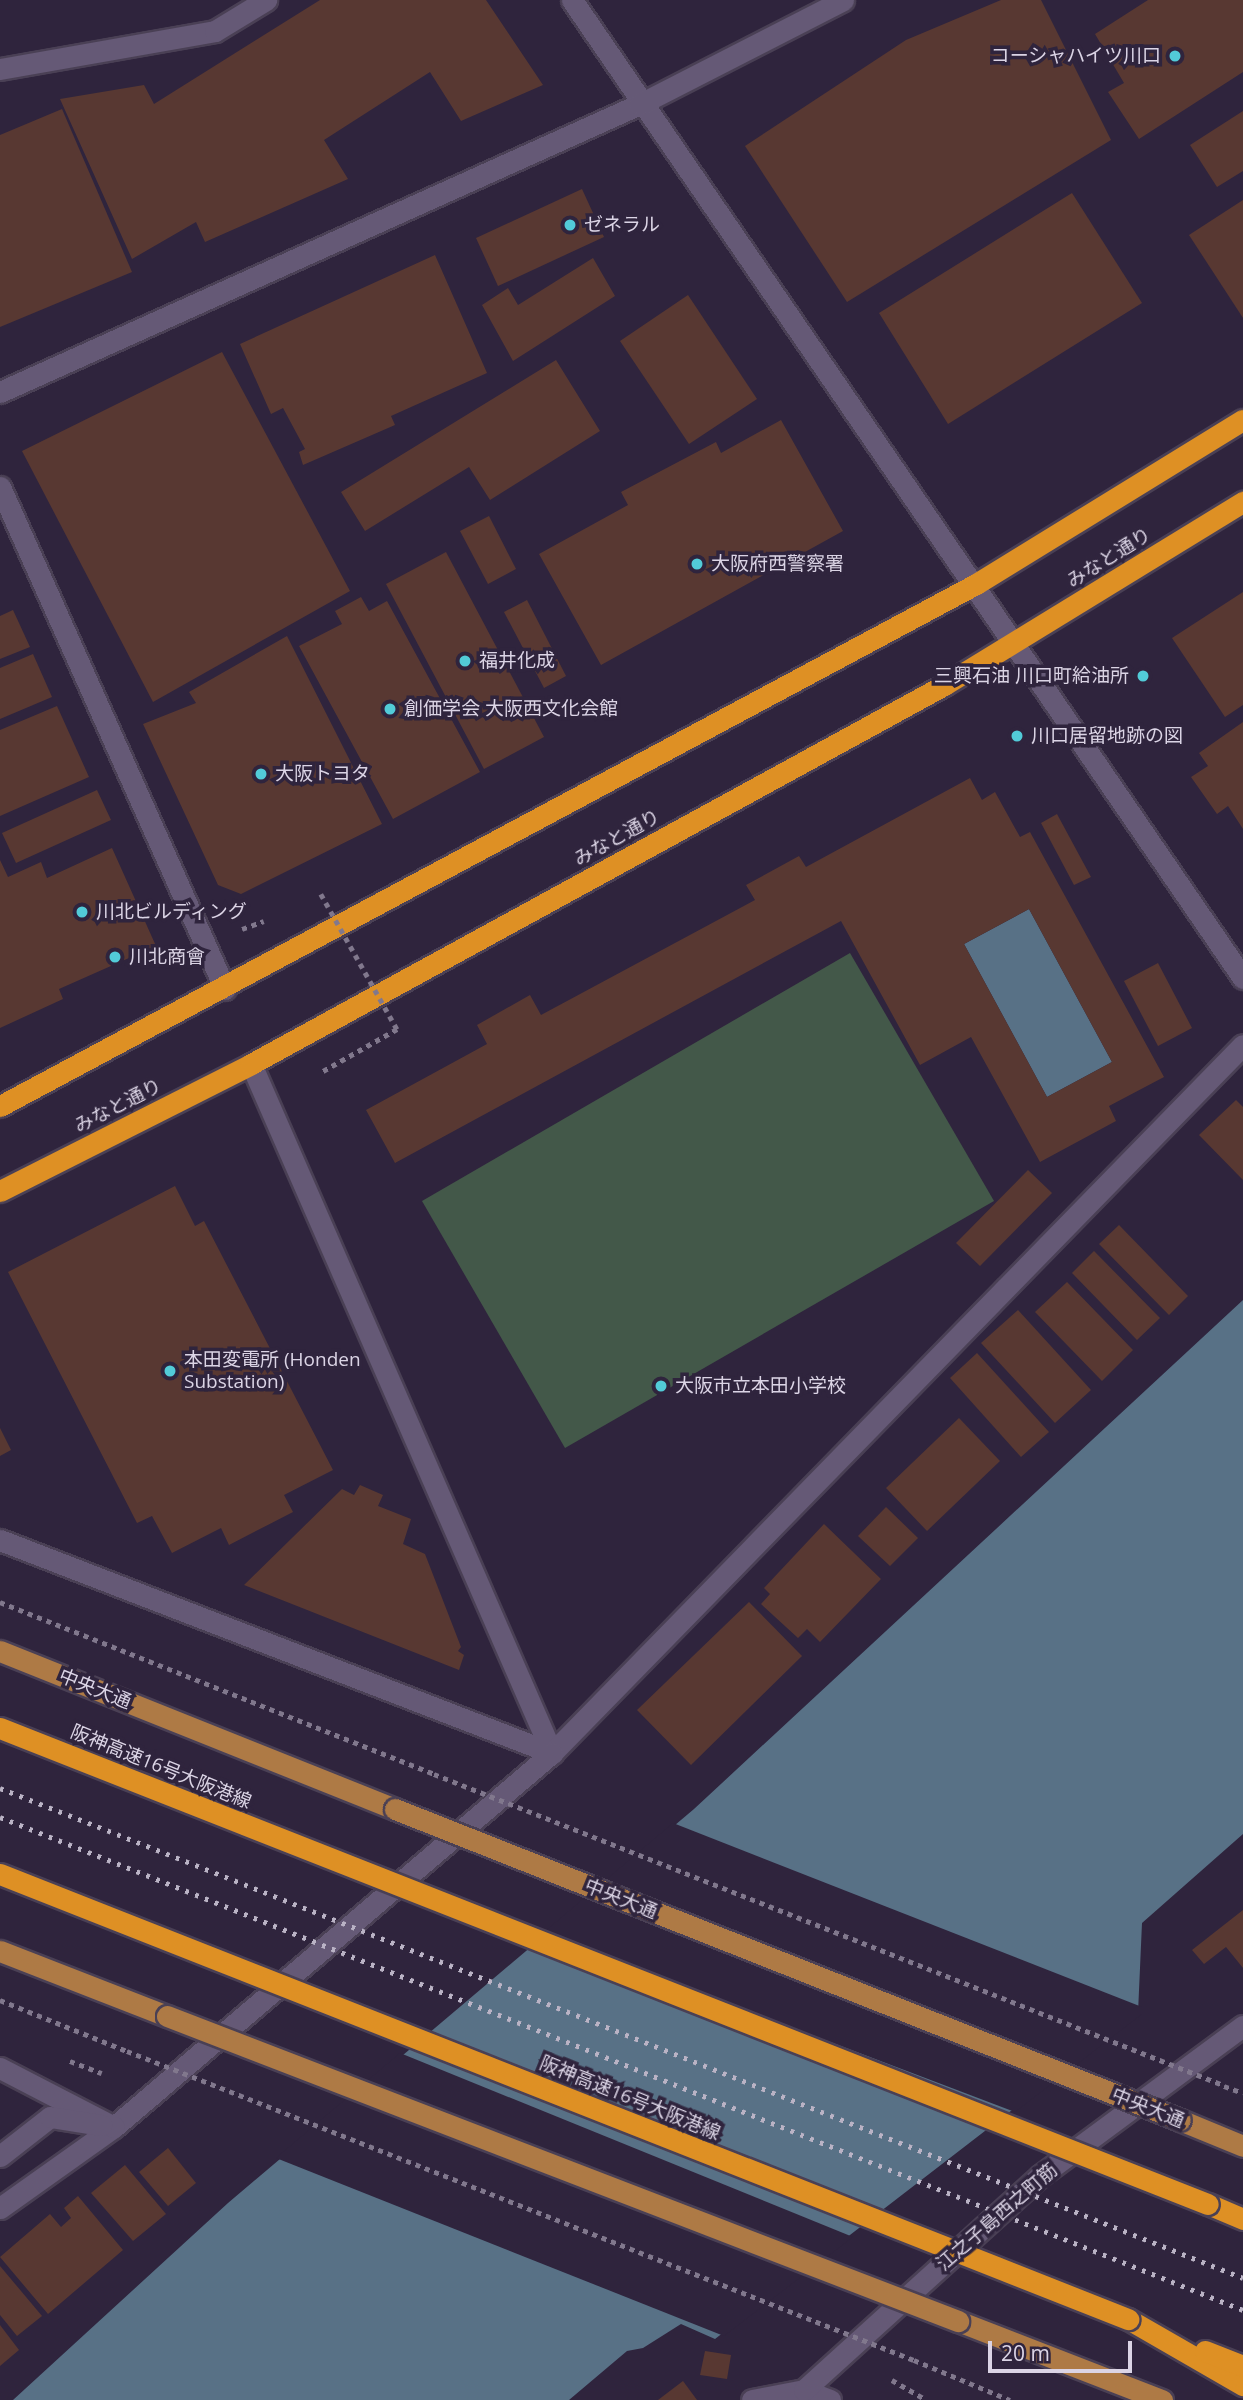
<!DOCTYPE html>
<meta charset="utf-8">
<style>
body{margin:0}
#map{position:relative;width:1243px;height:2400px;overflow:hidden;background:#2f243d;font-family:"Open Sans","Noto Sans JP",sans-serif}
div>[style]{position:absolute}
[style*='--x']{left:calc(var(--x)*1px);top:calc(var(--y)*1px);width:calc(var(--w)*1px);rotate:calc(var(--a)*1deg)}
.green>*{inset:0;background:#435849}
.water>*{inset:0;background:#587186}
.pier>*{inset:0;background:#2f243d}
.building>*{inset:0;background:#583832}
.path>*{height:4.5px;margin-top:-2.25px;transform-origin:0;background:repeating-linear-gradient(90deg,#81788d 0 5px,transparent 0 10px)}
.roads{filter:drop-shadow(2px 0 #4a4055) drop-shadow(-2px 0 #4a4055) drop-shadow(0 2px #4a4055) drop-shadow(0 -2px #4a4055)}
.street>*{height:21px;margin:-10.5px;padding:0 10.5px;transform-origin:10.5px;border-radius:10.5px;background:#655976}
.secondary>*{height:21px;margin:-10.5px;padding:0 10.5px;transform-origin:10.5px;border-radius:10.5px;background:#655976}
.primary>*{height:21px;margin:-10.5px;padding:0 10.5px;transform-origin:10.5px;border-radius:10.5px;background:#ae7a45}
.highway>*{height:21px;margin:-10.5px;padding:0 10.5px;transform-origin:10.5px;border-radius:10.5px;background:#de9024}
.rail>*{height:5px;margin-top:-2.5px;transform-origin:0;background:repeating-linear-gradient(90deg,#bab3c5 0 3.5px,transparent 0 10.5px)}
.path-bridge>*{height:4.5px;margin-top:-2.25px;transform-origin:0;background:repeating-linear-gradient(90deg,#81788d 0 5px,transparent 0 10px)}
.bridges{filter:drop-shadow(2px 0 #4a4055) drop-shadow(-2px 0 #4a4055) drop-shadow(0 2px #4a4055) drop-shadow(0 -2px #4a4055)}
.primary-bridge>*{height:21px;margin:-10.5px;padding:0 10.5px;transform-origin:10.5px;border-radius:10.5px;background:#ae7a45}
.highway-bridge>*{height:21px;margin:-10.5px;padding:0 10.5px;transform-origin:10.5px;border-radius:10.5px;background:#de9024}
.dots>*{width:19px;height:19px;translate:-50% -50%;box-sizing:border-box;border:4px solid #2f243d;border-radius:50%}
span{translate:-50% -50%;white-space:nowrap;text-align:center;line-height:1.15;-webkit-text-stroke:7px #2f243d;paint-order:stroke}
.poi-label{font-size:19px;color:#dbd4e5}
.right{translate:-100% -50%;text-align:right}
.left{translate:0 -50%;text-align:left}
.street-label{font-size:19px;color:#dbd4e5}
.scale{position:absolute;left:988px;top:2341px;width:144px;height:32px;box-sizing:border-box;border:4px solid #dbd4e5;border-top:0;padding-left:9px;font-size:21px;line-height:24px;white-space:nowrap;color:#dbd4e5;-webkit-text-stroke:5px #2f243d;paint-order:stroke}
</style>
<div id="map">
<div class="green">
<div style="clip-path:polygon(850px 953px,994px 1201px,565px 1448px,422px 1201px)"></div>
</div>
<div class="water">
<div style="clip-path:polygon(1029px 909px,1112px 1062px,1047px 1097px,964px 944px)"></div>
<div style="clip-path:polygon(1243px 1300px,1243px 1834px,1142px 1923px,1138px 2013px,715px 2339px,681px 2324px,643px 2348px,627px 2351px,569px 2400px,13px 2400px,228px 2203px,694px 1809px)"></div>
</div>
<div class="pier">
<div style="clip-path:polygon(673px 1823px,1142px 2007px,1142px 2014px,1015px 2112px,543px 1933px)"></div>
<div style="clip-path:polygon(400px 2053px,853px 2237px,724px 2336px,276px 2158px)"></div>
</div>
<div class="building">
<div style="clip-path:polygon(320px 0,486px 0,543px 85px,461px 121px,430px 72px,324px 140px,348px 179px,205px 242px,196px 222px,132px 259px,60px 99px,144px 85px,154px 104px)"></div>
<div style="clip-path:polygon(1001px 0,1041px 0,1111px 140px,847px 302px,745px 146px,906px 40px)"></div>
<div style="clip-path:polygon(1148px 0,1243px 0,1243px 72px,1139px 139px,1108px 92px,1124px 83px,1095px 34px)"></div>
<div style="clip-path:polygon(62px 109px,132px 272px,0 327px,0 135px)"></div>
<div style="clip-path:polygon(1243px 111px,1243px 171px,1217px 187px,1190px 145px)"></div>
<div style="clip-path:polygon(582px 189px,604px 237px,498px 286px,476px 238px)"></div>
<div style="clip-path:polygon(1072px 193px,1142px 303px,948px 424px,879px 313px)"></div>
<div style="clip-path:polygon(1243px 200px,1243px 318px,1189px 235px)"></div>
<div style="clip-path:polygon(435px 255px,487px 373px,391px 416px,395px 425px,303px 465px,299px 452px,305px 449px,283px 408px,271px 414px,240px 344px)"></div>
<div style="clip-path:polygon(593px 258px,615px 296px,513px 361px,482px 305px,508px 288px,518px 305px)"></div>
<div style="clip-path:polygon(688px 295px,757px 399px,689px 444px,620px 341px)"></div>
<div style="clip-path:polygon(222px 352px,350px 591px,153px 702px,22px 451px)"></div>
<div style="clip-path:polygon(556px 360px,600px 431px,490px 500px,469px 467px,365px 531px,341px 492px)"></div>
<div style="clip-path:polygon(781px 420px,843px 531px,601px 665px,539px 554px,628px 505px,621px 492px,716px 442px,721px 453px)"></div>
<div style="clip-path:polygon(489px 516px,516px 569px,488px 584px,460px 531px)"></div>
<div style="clip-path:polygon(446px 552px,544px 737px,484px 769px,386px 584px)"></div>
<div style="clip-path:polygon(1243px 592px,1243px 705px,1225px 717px,1172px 638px)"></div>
<div style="clip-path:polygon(361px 597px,369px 611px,387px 601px,480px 772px,393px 819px,299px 646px,342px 624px,335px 611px)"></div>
<div style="clip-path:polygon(527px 600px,566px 676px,544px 688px,504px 612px)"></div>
<div style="clip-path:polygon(13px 610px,30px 647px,0 659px,0 616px)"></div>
<div style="clip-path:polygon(287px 636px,382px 824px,241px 894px,218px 885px,143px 724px,196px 703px,189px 692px)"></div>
<div style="clip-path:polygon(33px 654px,52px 697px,0 719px,0 668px)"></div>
<div style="clip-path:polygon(57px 706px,89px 777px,0 816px,0 730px)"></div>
<div style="clip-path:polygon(1243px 722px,1243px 829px,1228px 806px,1217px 814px,1191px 777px,1208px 766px,1199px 753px)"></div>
<div style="clip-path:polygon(evenodd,970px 778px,982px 800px,995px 792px,1020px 837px,1030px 832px,1164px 1077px,1109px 1106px,1116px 1121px,1040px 1162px,971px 1037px,920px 1065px,841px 921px,395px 1163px,366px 1110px,487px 1044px,477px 1025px,530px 995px,541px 1015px,755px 900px,746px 885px,799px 856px,806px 867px,970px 778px,1029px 909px,1112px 1062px,1047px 1097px,964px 944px,1029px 909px)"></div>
<div style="clip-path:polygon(97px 790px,111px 820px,16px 863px,2px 833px)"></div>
<div style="clip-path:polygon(1057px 814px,1091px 877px,1074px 885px,1041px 823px)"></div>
<div style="clip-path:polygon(112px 848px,156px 946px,59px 989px,63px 999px,0 1028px,0 860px,8px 877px,41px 862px,47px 878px)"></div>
<div style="clip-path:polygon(1158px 963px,1192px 1028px,1158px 1046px,1124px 981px)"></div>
<div style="clip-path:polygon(1236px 1100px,1243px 1107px,1243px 1180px,1199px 1135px)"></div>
<div style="clip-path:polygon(1028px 1170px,1052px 1193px,980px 1266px,956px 1243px)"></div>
<div style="clip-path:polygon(175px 1186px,195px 1226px,204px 1221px,333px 1470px,284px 1495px,293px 1512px,229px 1545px,221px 1528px,172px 1553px,152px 1516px,137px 1523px,8px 1272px)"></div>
<div style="clip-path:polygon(1119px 1225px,1188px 1296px,1169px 1315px,1099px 1244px)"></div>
<div style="clip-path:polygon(1094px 1251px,1160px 1318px,1137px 1340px,1072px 1273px)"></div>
<div style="clip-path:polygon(1067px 1282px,1133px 1350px,1102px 1381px,1035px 1312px)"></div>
<div style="clip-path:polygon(1018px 1310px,1091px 1390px,1055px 1423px,981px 1343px)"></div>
<div style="clip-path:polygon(977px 1353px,1049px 1432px,1021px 1457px,950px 1378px)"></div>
<div style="clip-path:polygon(959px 1418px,1000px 1461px,927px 1531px,886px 1488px)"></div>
<div style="clip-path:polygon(0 1428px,11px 1450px,0 1456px)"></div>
<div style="clip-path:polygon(360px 1485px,383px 1495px,378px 1506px,411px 1519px,403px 1544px,425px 1554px,461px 1647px,458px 1651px,464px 1655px,459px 1670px,244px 1585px,342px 1489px,354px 1495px)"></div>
<div style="clip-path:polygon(886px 1507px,918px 1538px,890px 1566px,858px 1536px)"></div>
<div style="clip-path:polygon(824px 1524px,881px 1579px,820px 1642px,807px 1629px,798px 1638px,761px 1604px,770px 1594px,764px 1588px)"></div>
<div style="clip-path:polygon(749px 1602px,802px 1656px,691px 1765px,637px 1710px)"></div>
<div style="clip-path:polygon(1243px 1910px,1243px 1968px,1226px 1947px,1204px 1964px,1192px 1950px)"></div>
<div style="clip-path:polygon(168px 2148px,196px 2183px,168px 2206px,139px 2172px)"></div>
<div style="clip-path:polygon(125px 2165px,166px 2214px,133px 2241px,91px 2193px)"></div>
<div style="clip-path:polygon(78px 2196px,123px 2250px,48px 2314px,0 2257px,50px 2214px,61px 2227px,71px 2218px,64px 2208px)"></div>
<div style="clip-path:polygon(0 2266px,42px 2316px,17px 2336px,0 2315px)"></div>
<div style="clip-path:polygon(0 2325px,19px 2350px,0 2366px)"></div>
<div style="clip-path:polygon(705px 2351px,731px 2355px,727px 2379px,700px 2375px)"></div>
<div style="clip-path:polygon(683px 2381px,697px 2400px,658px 2400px)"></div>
</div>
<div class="path">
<div style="--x:242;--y:929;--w:23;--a:-20"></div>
<div style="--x:323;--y:1071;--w:85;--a:-29.6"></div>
<div style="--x:0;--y:1602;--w:467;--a:21.6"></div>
<div style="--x:0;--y:2000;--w:137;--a:21.9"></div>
<div style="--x:70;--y:2061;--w:34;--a:21"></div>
<div style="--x:1224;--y:2086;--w:20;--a:20"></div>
<div style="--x:914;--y:2360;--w:104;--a:22.6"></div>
<div style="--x:892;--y:2380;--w:39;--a:30"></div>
</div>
<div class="roads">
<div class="street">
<div style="--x:572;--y:0;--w:1186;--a:55.55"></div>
<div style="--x:0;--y:69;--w:218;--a:-10"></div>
<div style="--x:215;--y:31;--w:60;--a:-31.3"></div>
<div style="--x:0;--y:487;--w:550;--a:65.86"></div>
<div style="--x:251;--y:1064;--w:752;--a:66.4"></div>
<div style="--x:552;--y:1753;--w:989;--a:-45.7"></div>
<div style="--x:0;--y:1540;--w:592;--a:21.1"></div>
<div style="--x:552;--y:1753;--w:576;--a:139.51"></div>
<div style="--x:114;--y:2127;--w:140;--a:144.6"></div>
<div style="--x:0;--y:2068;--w:128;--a:27.4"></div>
<div style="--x:0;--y:2156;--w:63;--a:-38"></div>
<div style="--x:50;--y:2117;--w:52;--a:8.9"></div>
<div style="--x:804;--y:2390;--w:28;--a:21"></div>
<div style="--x:752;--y:2400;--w:53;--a:-10.9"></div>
<div style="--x:804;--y:2390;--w:319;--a:-42.2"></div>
<div style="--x:1040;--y:2176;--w:252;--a:-36.5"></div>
</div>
<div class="secondary">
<div style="--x:0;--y:392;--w:702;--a:-24.23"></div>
<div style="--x:640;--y:104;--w:228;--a:-27.1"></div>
</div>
<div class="primary">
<div style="--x:0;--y:1651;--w:425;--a:21.8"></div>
<div style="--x:0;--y:1951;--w:179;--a:21.3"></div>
<div style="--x:1180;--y:2120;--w:68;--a:22.4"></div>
<div style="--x:958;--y:2321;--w:219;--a:21.2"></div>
</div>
<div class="highway">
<div style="--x:0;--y:1106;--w:1107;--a:-28.14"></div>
<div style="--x:976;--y:584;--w:313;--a:-31.6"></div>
<div style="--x:0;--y:1191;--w:281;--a:-26.8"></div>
<div style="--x:251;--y:1064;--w:790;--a:-28.67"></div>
<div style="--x:944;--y:685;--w:351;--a:-31.5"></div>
<div style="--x:1208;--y:2204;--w:38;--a:23"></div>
<div style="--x:1128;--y:2319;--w:133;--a:29.9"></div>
<div style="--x:1205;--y:2351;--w:41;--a:21.5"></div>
</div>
</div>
<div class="rail">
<div style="--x:0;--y:1788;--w:1336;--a:21.51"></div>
<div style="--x:0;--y:1817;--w:1337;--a:21.63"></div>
</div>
<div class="path-bridge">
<div style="--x:321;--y:894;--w:155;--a:60.6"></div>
<div style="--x:434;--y:1774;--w:848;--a:21.51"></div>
<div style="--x:127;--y:2051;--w:845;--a:21.44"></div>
</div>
<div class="bridges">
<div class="primary-bridge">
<div style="--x:395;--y:1809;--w:844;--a:21.61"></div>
<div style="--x:167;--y:2016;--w:848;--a:21.09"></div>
</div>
<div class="highway-bridge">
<div style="--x:0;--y:1728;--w:1298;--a:21.51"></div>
<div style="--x:0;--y:1874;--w:1213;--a:21.53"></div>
</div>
</div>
<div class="dots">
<div style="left:1175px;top:56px;background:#52cbd8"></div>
<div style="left:570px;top:225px;background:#52cbd8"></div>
<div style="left:697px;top:564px;background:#52cbd8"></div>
<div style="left:465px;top:661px;background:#52cbd8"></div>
<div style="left:1143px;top:676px;background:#52cbd8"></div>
<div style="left:390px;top:709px;background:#52cbd8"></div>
<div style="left:1017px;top:736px;background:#52cbd8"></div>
<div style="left:261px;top:774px;background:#52cbd8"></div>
<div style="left:82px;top:912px;background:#52cbd8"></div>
<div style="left:115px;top:957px;background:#52cbd8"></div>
<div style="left:170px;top:1371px;background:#52cbd8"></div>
<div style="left:661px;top:1386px;background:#52cbd8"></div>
</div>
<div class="poi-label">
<span class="right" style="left:1161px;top:56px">コーシャハイツ川口</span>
<span class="left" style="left:584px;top:225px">ゼネラル</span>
<span class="left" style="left:711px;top:564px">大阪府西警察署</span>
<span class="left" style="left:479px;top:661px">福井化成</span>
<span class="right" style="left:1129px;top:676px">三興石油 川口町給油所</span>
<span class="left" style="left:404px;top:709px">創価学会 大阪西文化会館</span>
<span class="left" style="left:1031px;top:736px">川口居留地跡の図</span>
<span class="left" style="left:275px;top:774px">大阪トヨタ</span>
<span class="left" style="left:96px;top:912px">川北ビルディング</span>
<span class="left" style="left:129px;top:957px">川北商會</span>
<span class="left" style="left:184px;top:1371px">本田変電所 (Honden<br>Substation)</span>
<span class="left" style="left:675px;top:1386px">大阪市立本田小学校</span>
</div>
<div class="street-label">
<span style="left:1109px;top:558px;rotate:-32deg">みなと通り</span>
<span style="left:617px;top:838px;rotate:-29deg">みなと通り</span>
<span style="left:118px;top:1106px;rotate:-27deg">みなと通り</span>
<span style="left:95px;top:1689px;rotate:22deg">中央大通</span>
<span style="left:161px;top:1767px;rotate:22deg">阪神高速16号大阪港線</span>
<span style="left:621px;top:1899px;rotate:22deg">中央大通</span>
<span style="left:630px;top:2098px;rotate:22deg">阪神高速16号大阪港線</span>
<span style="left:1148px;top:2108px;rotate:22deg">中央大通</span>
<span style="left:997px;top:2217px;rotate:-41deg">江之子島西之町筋</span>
</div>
<div class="scale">20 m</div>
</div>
